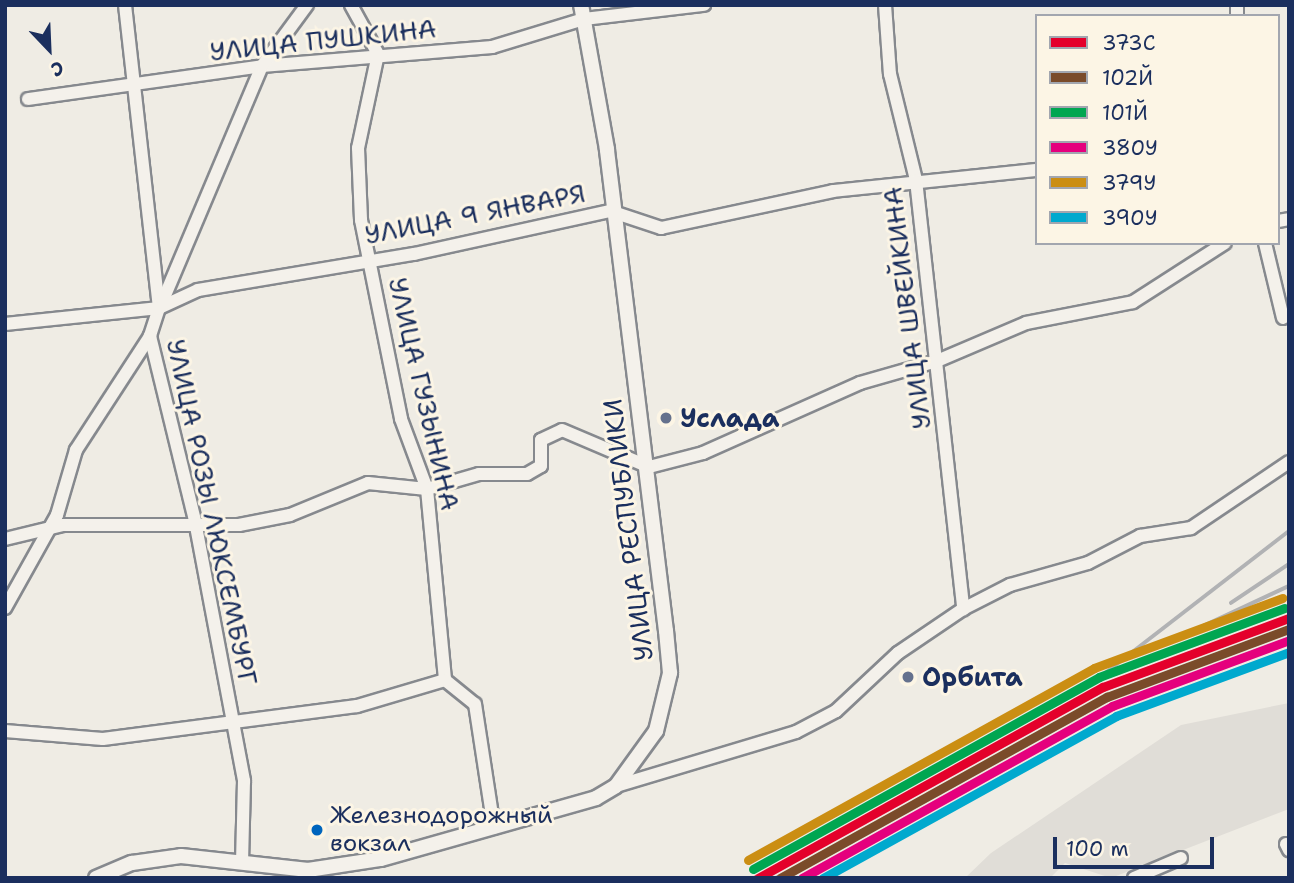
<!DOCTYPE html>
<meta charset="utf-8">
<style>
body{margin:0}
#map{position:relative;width:1294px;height:883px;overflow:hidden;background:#efece4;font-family:"Shantell Sans",sans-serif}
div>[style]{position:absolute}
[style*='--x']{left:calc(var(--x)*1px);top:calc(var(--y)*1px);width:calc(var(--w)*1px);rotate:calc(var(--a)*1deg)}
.green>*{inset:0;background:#e0ddd7}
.roads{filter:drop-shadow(2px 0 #86898e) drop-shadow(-2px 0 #86898e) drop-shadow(0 2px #86898e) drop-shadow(0 -2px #86898e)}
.minor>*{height:12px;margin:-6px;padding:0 6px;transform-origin:6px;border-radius:6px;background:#f4f1eb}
.major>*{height:14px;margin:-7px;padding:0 7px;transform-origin:7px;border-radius:7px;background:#f4f1eb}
.rail>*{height:3.5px;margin:-1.75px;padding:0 1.75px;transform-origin:1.75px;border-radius:1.75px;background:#b1b2b4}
.rail-1>*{height:9px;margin:-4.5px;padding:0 4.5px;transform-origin:4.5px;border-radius:4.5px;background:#e4002b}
.rail-2>*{height:9px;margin:-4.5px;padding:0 4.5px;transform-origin:4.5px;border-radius:4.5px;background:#7a4b2a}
.rail-3>*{height:9px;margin:-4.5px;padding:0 4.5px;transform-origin:4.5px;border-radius:4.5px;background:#00a651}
.rail-4>*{height:9px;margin:-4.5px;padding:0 4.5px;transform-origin:4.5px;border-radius:4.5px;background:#e5007d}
.rail-5>*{height:9px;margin:-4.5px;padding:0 4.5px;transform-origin:4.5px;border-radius:4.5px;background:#cb8e13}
.rail-6>*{height:9px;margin:-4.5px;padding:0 4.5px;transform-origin:4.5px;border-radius:4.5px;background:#00a9ce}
.dots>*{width:19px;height:19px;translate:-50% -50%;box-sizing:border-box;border:4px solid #fcf5e5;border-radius:50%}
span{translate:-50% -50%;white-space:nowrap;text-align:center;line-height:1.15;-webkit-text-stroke:6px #fcf5e5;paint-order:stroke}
.bus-label{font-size:24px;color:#1b2f5e}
.left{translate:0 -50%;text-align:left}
.street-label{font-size:26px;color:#1b2f5e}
.poi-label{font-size:26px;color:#1b2f5e;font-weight:700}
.frame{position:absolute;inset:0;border:7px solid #1b2f5e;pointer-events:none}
.legend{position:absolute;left:1035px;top:14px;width:245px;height:231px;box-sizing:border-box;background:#fcf5e5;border:2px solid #a2a6af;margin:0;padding:9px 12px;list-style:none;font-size:21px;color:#1b2f5e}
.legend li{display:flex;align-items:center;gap:14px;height:35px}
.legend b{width:35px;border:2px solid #a2a6af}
.north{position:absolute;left:14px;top:14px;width:70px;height:70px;-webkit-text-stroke:5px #fcf5e5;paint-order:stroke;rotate:157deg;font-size:19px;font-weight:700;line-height:28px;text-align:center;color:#1b2f5e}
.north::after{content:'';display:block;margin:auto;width:24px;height:32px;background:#1b2f5e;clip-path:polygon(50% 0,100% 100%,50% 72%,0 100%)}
.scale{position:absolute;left:1053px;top:837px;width:161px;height:32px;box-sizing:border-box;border:4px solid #1b2f5e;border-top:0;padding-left:9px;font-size:21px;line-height:24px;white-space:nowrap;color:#1b2f5e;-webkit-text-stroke:5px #fcf5e5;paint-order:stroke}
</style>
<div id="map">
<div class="green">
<div style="clip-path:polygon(1289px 703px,1289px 809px,1111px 878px,1065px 863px,1050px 878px,965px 878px,991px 853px,1181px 725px)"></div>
</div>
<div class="roads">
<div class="minor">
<div style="--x:125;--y:5;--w:305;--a:83.6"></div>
<div style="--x:159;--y:308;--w:29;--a:108"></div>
<div style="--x:150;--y:336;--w:190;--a:76.3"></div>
<div style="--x:195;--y:521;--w:265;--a:79.3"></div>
<div style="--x:244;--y:781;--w:81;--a:91.4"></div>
<div style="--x:351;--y:5;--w:56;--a:61.1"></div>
<div style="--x:378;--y:54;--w:96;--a:102"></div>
<div style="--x:358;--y:148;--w:72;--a:87.6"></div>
<div style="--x:361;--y:220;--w:203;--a:78.6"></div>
<div style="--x:401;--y:419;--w:75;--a:69.6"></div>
<div style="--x:427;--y:489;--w:192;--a:84.6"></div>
<div style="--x:445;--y:680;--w:38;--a:39"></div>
<div style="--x:475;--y:704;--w:125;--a:81.3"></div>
<div style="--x:885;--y:5;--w:69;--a:85.9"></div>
<div style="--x:890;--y:74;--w:109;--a:76.2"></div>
<div style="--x:916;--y:180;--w:432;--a:83.7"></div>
<div style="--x:1237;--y:5;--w:11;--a:90"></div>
<div style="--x:28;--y:99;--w:236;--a:-8"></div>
<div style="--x:262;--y:66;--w:231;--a:-4.7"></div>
<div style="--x:492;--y:47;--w:96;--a:-16.9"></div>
<div style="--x:584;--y:19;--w:121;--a:-6.7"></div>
<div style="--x:1278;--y:221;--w:11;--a:-10"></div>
<div style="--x:1265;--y:243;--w:77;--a:76.5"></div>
<div style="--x:161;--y:305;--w:259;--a:-67.1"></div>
<div style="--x:262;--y:66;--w:76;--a:-53.6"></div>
<div style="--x:5;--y:324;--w:155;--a:-5.9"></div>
<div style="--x:159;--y:308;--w:43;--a:-24.8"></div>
<div style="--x:198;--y:290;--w:219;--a:-9.5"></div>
<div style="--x:414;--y:254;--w:201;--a:-12.4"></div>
<div style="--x:610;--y:211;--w:54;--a:18.4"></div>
<div style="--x:661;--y:228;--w:176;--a:-12.1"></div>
<div style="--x:833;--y:191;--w:205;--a:-5.9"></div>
<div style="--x:5;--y:539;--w:60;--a:-13.6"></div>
<div style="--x:63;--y:525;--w:176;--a:0"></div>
<div style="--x:239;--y:525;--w:52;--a:-11.1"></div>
<div style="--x:290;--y:515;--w:84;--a:-22.3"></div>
<div style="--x:368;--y:483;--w:59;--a:5.8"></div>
<div style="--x:427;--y:489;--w:54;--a:-16.1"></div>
<div style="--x:479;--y:474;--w:48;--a:0"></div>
<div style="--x:527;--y:474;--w:16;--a:-30"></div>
<div style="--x:541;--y:466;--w:26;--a:-90"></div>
<div style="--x:541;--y:440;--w:23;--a:-25"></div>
<div style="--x:562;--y:430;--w:95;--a:23"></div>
<div style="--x:649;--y:467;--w:56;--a:-14.5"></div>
<div style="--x:703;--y:453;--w:172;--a:-24"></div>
<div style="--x:860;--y:383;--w:80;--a:-15.9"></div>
<div style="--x:937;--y:361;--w:97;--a:-23.1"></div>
<div style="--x:1026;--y:323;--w:109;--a:-11.1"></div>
<div style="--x:1133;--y:302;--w:109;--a:-32.7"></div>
<div style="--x:5;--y:608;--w:107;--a:-60.8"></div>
<div style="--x:57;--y:515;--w:68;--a:-73.7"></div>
<div style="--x:76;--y:450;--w:136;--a:-57"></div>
<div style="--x:5;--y:731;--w:98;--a:4.7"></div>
<div style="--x:103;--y:739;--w:256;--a:-7.4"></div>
<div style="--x:357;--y:706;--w:92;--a:-16.5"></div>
<div style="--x:616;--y:786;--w:188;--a:-16.7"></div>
<div style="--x:796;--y:732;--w:45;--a:-27.7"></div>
<div style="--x:836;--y:711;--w:85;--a:-43.1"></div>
<div style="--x:898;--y:653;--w:78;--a:-34.1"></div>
<div style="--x:963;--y:609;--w:53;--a:-27.1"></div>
<div style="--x:1010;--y:585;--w:81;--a:-15.8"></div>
<div style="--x:1088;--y:563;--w:59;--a:-27.4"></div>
<div style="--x:1140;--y:536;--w:52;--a:-8.9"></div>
<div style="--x:1191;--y:528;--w:118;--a:-34"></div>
<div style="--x:1286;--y:844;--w:7;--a:63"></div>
<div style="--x:1134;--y:878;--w:51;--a:-23.1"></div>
</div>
<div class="major">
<div style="--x:96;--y:878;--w:39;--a:-23"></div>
<div style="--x:132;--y:863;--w:49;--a:-8.1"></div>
<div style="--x:181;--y:856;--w:128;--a:6.3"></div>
<div style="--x:308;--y:870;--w:74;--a:-8.6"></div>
<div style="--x:381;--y:859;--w:223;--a:-15.8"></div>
<div style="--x:596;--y:798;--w:23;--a:-31"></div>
<div style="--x:616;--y:786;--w:68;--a:-54"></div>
<div style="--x:656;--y:731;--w:60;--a:-76.4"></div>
<div style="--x:670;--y:673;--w:42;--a:-95.4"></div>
<div style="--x:666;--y:631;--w:486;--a:-97"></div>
<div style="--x:607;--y:149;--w:146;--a:-100.2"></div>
</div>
</div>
<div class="rail">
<div style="--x:1231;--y:603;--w:70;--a:-33.9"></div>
<div style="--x:1156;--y:648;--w:147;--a:-25"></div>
<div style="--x:897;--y:789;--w:226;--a:-28.6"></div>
<div style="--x:1095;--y:681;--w:245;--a:-37.7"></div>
</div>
<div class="rail-1">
<div style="--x:758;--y:878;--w:394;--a:-29"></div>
<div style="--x:1103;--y:687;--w:198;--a:-20.4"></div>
</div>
<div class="rail-2">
<div style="--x:780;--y:878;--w:374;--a:-29"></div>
<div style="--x:1107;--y:697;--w:194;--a:-20.5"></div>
</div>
<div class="rail-3">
<div style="--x:753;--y:869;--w:396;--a:-29"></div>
<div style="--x:1099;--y:677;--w:198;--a:-20.4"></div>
</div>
<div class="rail-4">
<div style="--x:802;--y:878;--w:355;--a:-29"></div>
<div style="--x:1112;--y:706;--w:189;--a:-20.4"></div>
</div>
<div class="rail-5">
<div style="--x:748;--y:860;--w:396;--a:-29"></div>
<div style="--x:1094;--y:668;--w:201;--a:-20.4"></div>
</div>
<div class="rail-6">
<div style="--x:823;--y:878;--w:335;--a:-28.9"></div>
<div style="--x:1116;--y:716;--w:184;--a:-20.3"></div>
</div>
<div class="dots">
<div style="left:666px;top:418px;background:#65718d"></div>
<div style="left:908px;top:677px;background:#65718d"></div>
<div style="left:317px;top:830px;background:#0065bd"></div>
</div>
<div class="bus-label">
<span class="left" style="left:330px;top:830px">Железнодорожный<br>вокзал</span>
</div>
<div class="street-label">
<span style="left:323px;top:40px;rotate:-6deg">УЛИЦА ПУШКИНА</span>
<span style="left:475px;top:214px;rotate:-11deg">УЛИЦА 9 ЯНВАРЯ</span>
<span style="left:907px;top:308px;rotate:-97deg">УЛИЦА ШВЕЙКИНА</span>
<span style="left:424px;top:394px;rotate:77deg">УЛИЦА ГУЗЫНИНА</span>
<span style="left:212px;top:512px;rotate:78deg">УЛИЦА РОЗЫ ЛЮКСЕМБУРГ</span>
<span style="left:628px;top:530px;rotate:-97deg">УЛИЦА РЕСПУБЛИКИ</span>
</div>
<div class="poi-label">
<span class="left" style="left:680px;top:418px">Услада</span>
<span class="left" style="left:922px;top:677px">Орбита</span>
</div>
<div class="frame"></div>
<ul class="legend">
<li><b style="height:9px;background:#e4002b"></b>373C</li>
<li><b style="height:9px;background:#7a4b2a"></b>102Й</li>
<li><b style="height:9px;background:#00a651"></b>101Й</li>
<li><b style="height:9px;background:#e5007d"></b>380У</li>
<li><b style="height:9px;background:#cb8e13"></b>379У</li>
<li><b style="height:9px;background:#00a9ce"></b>390У</li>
</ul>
<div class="north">С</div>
<div class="scale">100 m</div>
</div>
